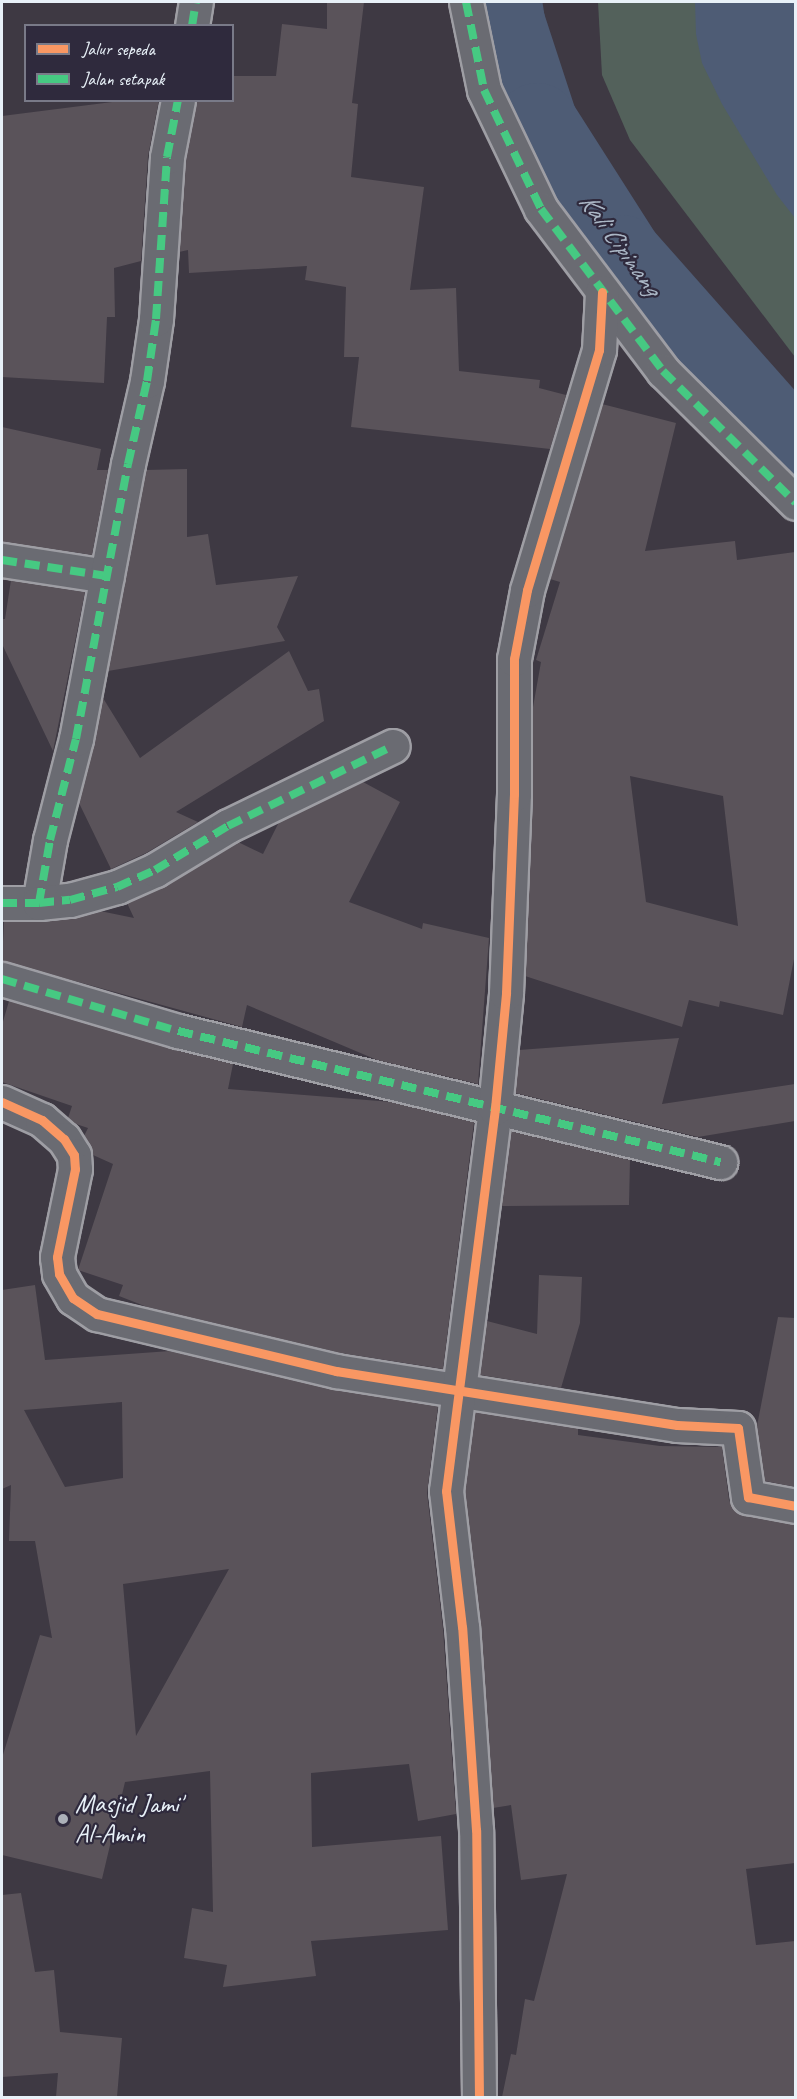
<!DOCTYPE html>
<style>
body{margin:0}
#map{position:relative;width:797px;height:2099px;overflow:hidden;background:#3e3943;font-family:Caveat,sans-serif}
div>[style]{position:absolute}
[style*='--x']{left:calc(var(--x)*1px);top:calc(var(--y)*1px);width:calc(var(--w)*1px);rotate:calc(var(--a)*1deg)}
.green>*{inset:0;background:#53615b}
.water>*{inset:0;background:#4e5c75}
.river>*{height:81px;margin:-40.5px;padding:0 40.5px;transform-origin:40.5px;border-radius:40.5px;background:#4e5c75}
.building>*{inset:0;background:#5a535a}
.roads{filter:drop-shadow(2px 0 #9e9ea4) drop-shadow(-2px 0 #9e9ea4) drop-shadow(0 2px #9e9ea4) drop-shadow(0 -2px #9e9ea4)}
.minor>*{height:33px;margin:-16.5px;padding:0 16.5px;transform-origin:16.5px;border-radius:16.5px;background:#6a6b72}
.quiet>*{height:8px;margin-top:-4px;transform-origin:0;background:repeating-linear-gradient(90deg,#46c982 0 15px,transparent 0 23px)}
.cycleway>*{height:9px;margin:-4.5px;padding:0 4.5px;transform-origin:4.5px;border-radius:4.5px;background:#f99763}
.dots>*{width:16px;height:16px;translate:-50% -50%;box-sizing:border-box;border:3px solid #2f2a3d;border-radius:50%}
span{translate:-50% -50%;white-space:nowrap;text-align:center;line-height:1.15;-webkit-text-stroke:4.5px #2f2a3d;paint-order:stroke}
.poi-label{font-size:26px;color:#e8f1f8}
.left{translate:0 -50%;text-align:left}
.water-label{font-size:27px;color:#abb7c6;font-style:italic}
.frame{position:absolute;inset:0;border:3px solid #e8f1f8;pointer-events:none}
.legend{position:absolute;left:24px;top:24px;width:210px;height:78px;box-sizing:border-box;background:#2f2a3d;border:2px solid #797a88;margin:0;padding:8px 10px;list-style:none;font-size:18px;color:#e8f1f8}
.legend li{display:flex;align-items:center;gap:12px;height:30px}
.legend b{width:30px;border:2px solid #797a88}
</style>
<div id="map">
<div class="green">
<div style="clip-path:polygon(598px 2px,795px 2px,795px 357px,630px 140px,602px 75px)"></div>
</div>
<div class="water">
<div style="clip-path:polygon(695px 2px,795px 2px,795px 218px,777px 195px,722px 104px,702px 63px,696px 34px)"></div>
</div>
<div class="river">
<div style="--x:501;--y:2;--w:20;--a:81"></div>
<div style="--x:504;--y:22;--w:106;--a:71.9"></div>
<div style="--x:537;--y:123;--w:156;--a:57.5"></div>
<div style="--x:621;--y:255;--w:264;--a:48.5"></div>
</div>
<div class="building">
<div style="clip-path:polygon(327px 2px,364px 2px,352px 103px,358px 104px,351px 177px,424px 187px,410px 290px,456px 288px,459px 371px,540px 380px,539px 388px,566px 395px,550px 449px,351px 427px,359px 357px,344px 357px,346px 287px,305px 280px,307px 266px,189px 273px,188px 250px,179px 252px,186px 159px,196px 100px,232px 100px,232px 76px,276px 76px,282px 24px,327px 29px)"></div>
<div style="clip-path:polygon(128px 100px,159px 100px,148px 156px,141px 261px,114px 268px,115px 317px,107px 317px,104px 383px,2px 377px,2px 116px)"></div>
<div style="clip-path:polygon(evenodd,602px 404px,676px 423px,645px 551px,735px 541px,737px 560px,795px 552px,795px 954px,783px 1015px,720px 1001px,719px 1007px,689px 1000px,682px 1027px,525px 976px,533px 795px,533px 707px,541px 662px,536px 660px,560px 582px,550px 579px,602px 404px,630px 776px,723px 796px,738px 926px,646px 902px,630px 776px)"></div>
<div style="clip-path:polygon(2px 427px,101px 449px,97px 470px,108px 470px,92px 555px,2px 542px)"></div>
<div style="clip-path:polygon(187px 469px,187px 537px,208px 534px,216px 585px,298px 576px,277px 627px,285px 641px,108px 671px,146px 470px)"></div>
<div style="clip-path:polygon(11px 580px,85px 592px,53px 751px,2px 644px,2px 619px,5px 619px)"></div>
<div style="clip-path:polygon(289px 651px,308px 691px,319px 689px,324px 721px,176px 812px,198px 822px,146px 853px,111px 869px,79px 803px,103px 698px,140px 758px)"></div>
<div style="clip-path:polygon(363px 782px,400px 802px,349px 902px,422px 929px,423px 923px,489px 938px,478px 1084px,377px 1060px,247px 1005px,242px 1027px,2px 961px,4px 922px,72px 919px,100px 911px,134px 918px,127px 903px,165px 886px,238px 842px,263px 854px,279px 822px)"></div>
<div style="clip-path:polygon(9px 1001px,173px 1049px,233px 1064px,228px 1089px,392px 1102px,474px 1122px,443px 1369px,340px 1353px,147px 1307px,119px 1296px,123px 1285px,78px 1270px,113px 1164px,93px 1155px,84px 1136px,88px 1128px,76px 1124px,68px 1118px,72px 1106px,2px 1082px,2px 1025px)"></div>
<div style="clip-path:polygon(679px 1038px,662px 1104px,795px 1084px,795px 1121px,698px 1137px,515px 1093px,519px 1050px)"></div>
<div style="clip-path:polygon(511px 1131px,630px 1160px,629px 1205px,501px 1206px)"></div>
<div style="clip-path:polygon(539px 1275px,582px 1277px,580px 1323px,561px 1388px,480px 1375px,487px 1321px,537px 1334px)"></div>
<div style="clip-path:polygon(evenodd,35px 1285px,45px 1360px,170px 1351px,332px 1389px,438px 1406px,427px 1493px,443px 1629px,456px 1814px,418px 1821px,409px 1764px,311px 1773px,312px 1847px,441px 1836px,448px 1930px,311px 1941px,316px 1976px,223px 1987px,227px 1965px,184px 1958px,192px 1908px,213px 1912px,210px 1771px,125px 1782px,102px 1879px,2px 1855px,2px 1758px,40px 1635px,52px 1638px,35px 1541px,9px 1541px,11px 1485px,2px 1489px,2px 1290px,35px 1285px,122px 1402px,123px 1478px,65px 1487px,24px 1410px,122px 1402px,35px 1285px,229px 1569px,136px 1736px,123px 1584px,229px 1569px)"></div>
<div style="clip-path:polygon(778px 1317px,795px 1318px,795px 1487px,765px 1481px,757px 1426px)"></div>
<div style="clip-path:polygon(475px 1412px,578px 1428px,578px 1435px,660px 1446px,722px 1447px,729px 1500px,734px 1509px,745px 1515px,795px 1524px,795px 1863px,746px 1869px,756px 1945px,795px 1941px,795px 2097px,502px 2097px,511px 2054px,516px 2055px,525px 1999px,534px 2001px,567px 1874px,521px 1880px,511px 1805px,493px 1808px,481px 1626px,465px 1491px)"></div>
<div style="clip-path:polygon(21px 1893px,35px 1972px,54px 1970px,60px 2032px,122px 2038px,117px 2097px,56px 2097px,58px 2073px,2px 2077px,2px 1895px)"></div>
</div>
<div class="roads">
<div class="minor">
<div style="--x:466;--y:2;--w:90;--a:78.4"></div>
<div style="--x:484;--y:90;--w:132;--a:64.4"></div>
<div style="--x:541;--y:209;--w:203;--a:53"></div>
<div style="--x:663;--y:371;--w:187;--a:44.8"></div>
<div style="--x:192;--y:26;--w:24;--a:-81"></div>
<div style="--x:2;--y:560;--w:106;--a:8.7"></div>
<div style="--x:2;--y:903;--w:37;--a:0"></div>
<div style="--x:39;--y:903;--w:64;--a:-80.1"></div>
<div style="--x:50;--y:840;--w:104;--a:-75.6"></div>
<div style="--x:76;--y:739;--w:280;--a:-79.3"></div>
<div style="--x:128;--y:464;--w:85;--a:-77.1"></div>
<div style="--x:147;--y:381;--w:63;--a:-81.7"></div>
<div style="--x:156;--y:319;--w:162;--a:-86.1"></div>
<div style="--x:167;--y:157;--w:58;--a:-79.1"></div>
<div style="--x:39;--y:903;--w:31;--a:-6"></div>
<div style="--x:70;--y:900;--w:49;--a:-15.5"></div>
<div style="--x:117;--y:887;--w:42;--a:-24.1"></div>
<div style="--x:155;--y:870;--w:85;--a:-31.1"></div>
<div style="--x:228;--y:826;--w:183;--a:-25.9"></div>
<div style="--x:2;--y:979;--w:184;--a:16.5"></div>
<div style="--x:178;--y:1031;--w:558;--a:13.59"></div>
<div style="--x:2;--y:1102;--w:44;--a:24.2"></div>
<div style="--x:42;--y:1120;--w:29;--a:41"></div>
<div style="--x:64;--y:1139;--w:19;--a:58"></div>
<div style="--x:74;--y:1155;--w:14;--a:86"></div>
<div style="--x:75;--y:1169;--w:90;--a:101.6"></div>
<div style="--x:57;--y:1257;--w:17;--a:83"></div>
<div style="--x:59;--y:1274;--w:28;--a:60"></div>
<div style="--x:73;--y:1298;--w:29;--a:34"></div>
<div style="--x:97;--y:1314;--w:246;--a:13.4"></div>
<div style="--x:336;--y:1371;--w:345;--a:9"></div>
<div style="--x:677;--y:1425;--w:61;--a:2.8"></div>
<div style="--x:738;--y:1428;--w:70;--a:81.8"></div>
<div style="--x:748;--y:1497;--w:49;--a:10.6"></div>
<div style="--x:479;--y:2098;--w:268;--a:-90.6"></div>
<div style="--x:476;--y:1830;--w:203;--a:-93.9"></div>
<div style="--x:462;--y:1627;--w:137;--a:-96.7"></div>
<div style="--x:446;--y:1491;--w:386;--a:-82.7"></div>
<div style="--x:495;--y:1108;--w:116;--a:-84.5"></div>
<div style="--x:506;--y:993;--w:199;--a:-87.7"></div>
<div style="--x:514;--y:794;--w:135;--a:-90"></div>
<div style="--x:514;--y:659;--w:70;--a:-79.3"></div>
<div style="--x:527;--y:590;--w:251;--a:-73.3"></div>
<div style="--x:599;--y:350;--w:58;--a:-87"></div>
</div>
</div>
<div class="quiet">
<div style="--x:466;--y:2;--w:90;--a:78.4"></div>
<div style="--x:484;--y:90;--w:132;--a:64.4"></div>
<div style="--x:541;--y:209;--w:203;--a:53"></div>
<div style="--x:663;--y:371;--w:187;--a:44.8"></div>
<div style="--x:192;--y:26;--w:24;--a:-81"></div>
<div style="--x:2;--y:560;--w:106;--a:8.7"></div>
<div style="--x:2;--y:903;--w:37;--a:0"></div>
<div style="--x:39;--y:903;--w:64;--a:-80.1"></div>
<div style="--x:50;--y:840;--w:104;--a:-75.6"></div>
<div style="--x:76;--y:739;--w:280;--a:-79.3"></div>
<div style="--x:128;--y:464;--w:85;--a:-77.1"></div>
<div style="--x:147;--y:381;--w:63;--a:-81.7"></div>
<div style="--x:156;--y:319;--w:162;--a:-86.1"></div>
<div style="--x:167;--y:157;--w:58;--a:-79.1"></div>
<div style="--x:39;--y:903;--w:31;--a:-6"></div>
<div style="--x:70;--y:900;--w:49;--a:-15.5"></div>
<div style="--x:117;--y:887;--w:42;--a:-24.1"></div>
<div style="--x:155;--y:870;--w:85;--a:-31.1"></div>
<div style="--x:228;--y:826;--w:183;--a:-25.9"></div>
<div style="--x:2;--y:979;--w:184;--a:16.5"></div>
<div style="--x:178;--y:1031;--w:558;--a:13.59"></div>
</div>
<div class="cycleway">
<div style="--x:2;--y:1102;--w:44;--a:24.2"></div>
<div style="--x:42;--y:1120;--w:29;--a:41"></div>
<div style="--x:64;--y:1139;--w:19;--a:58"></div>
<div style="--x:74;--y:1155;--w:14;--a:86"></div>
<div style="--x:75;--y:1169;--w:90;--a:101.6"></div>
<div style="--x:57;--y:1257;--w:17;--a:83"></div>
<div style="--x:59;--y:1274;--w:28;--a:60"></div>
<div style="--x:73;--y:1298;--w:29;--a:34"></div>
<div style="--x:97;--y:1314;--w:246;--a:13.4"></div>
<div style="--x:336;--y:1371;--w:345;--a:9"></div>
<div style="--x:677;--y:1425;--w:61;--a:2.8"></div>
<div style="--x:738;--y:1428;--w:70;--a:81.8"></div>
<div style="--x:748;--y:1497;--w:49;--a:10.6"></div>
<div style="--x:479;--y:2098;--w:268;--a:-90.6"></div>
<div style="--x:476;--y:1830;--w:203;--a:-93.9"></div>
<div style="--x:462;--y:1627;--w:137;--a:-96.7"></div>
<div style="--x:446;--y:1491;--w:386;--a:-82.7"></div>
<div style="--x:495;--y:1108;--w:116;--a:-84.5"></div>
<div style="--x:506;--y:993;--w:199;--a:-87.7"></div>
<div style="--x:514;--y:794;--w:135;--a:-90"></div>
<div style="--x:514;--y:659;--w:70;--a:-79.3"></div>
<div style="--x:527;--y:590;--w:251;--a:-73.3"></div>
<div style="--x:599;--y:350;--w:58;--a:-87"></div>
</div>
<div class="dots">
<div style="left:63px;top:1819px;background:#acb1b9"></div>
</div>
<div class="poi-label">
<span class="left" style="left:75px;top:1819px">Masjid Jami'<br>Al-Amin</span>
</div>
<div class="water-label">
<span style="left:620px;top:244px;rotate:54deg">Kali Cipinang</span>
</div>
<div class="frame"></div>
<ul class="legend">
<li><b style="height:8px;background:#f99763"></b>Jalur sepeda</li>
<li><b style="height:8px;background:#46c982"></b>Jalan setapak</li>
</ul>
</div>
